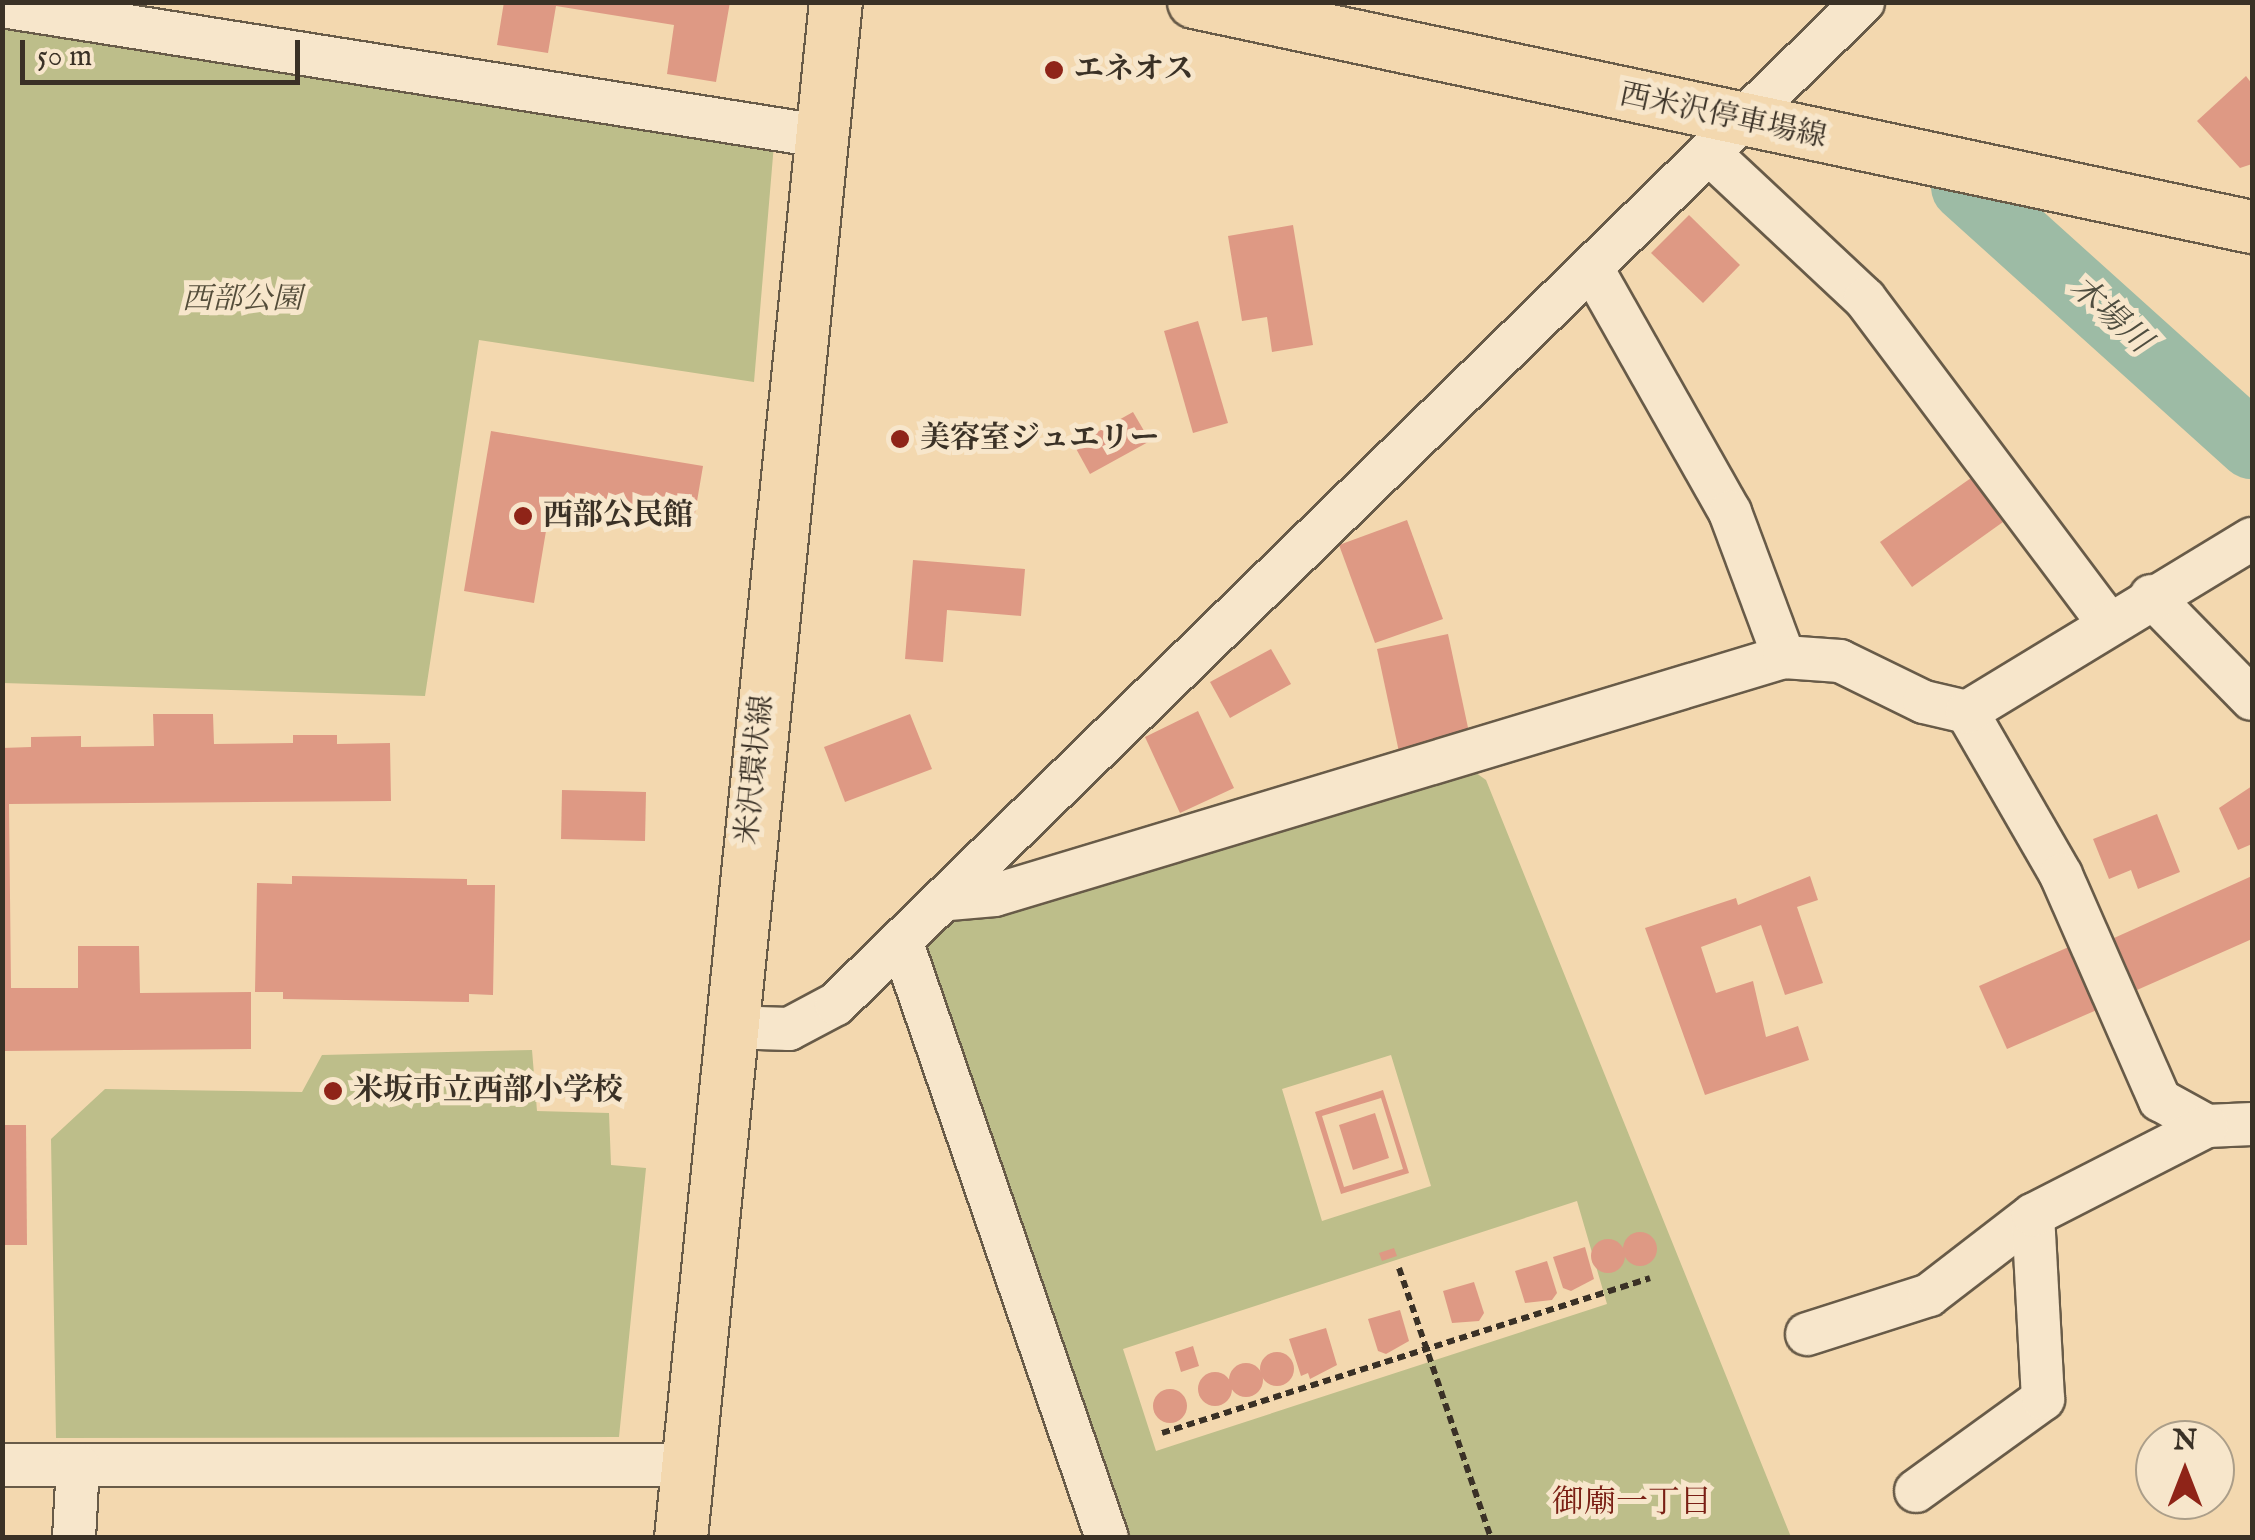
<!DOCTYPE html>
<meta charset="utf-8">
<style>
body{margin:0}
#map{position:relative;width:2255px;height:1540px;overflow:hidden;background:#f3d8af;font-family:"IM FELL English","Noto Serif JP",serif}
div>[style]{position:absolute}
[style*='--x']{left:calc(var(--x)*1px);top:calc(var(--y)*1px);width:calc(var(--w)*1px);rotate:calc(var(--a)*1deg)}
.green>*{inset:0;background:#bdbe8a}
.river>*{height:68px;margin:-34px;padding:0 34px;transform-origin:34px;border-radius:34px;background:#9dbba5}
.building>*{inset:0;background:#de9984}
.round{border-radius:50%}
.path>*{height:6px;margin-top:-3px;transform-origin:0;background:repeating-linear-gradient(90deg,#3a3126 0 8px,transparent 0 13px)}
.roads{filter:drop-shadow(2px 0 #685b48) drop-shadow(-2px 0 #685b48) drop-shadow(0 2px #685b48) drop-shadow(0 -2px #685b48)}
.minor>*{height:42px;margin:-21px;padding:0 21px;transform-origin:21px;border-radius:21px;background:#f7e6cb}
.major>*{height:52px;margin:-26px;padding:0 26px;transform-origin:26px;border-radius:26px;background:#f3d8af}
.dots>*{width:28px;height:28px;translate:-50% -50%;box-sizing:border-box;border:5px solid #f7e6cb;border-radius:50%}
span{translate:-50% -50%;white-space:nowrap;text-align:center;line-height:1.15;-webkit-text-stroke:10px #f7e6cb;paint-order:stroke}
.poi-label{font-size:30px;color:#3a3126;font-weight:700}
.left{translate:0 -50%;text-align:left}
.street-label{font-size:30px;color:#3a3126}
.park-label{font-size:30px;color:#544d3a;font-style:italic}
.water-label{font-size:32px;color:#4e4d3f;font-style:italic}
.neighbourhood-label{font-size:32px;color:#7a1f14}
.frame{position:absolute;inset:0;border:5px solid #3a3126;pointer-events:none}
.north{position:absolute;left:2135px;top:1420px;width:100px;height:100px;box-sizing:border-box;background:#f7e6cb;border:2px solid #ab9e89;border-radius:50%;rotate:0deg;font-size:28px;font-weight:700;line-height:40px;text-align:center;color:#3a3126}
.north::after{content:'';display:block;margin:auto;width:35px;height:45px;background:#8f2418;clip-path:polygon(50% 0,100% 100%,50% 72%,0 100%)}
.scale{position:absolute;left:20px;top:40px;width:280px;height:45px;box-sizing:border-box;border:5px solid #3a3126;border-top:0;padding-left:12px;font-size:30px;line-height:35px;white-space:nowrap;color:#3a3126;-webkit-text-stroke:8px #f7e6cb;paint-order:stroke}
</style>
<div id="map">
<div class="green">
<div style="clip-path:polygon(2px 15px,774px 144px,754px 382px,479px 340px,425px 696px,3px 683px)"></div>
<div style="clip-path:polygon(evenodd,1434px 743px,1486px 780px,1791px 1537px,1116px 1537px,906px 945px,994px 879px,1434px 743px,1391px 1055px,1431px 1186px,1322px 1221px,1282px 1089px,1391px 1055px,1434px 743px,1577px 1201px,1607px 1304px,1156px 1451px,1123px 1349px,1577px 1201px)"></div>
<div style="clip-path:polygon(532px 1050px,537px 1111px,609px 1113px,611px 1165px,646px 1168px,619px 1437px,56px 1438px,51px 1139px,105px 1089px,302px 1092px,322px 1055px)"></div>
</div>
<div class="river">
<div style="--x:1965;--y:187;--w:386;--a:42"></div>
</div>
<div class="building">
<div style="clip-path:polygon(504px 2px,730px 2px,716px 82px,667px 74px,674px 25px,556px 6px,548px 53px,497px 45px)"></div>
<div style="clip-path:polygon(2246px 76px,2252px 84px,2252px 164px,2240px 168px,2197px 121px)"></div>
<div style="clip-path:polygon(1689px 215px,1740px 265px,1703px 303px,1651px 253px)"></div>
<div style="clip-path:polygon(1293px 225px,1313px 345px,1272px 352px,1267px 317px,1242px 321px,1228px 236px)"></div>
<div style="clip-path:polygon(1198px 321px,1228px 423px,1193px 433px,1164px 331px)"></div>
<div style="clip-path:polygon(1133px 412px,1150px 441px,1090px 474px,1074px 445px)"></div>
<div style="clip-path:polygon(491px 431px,703px 466px,693px 525px,584px 507px,546px 531px,534px 603px,464px 591px)"></div>
<div style="clip-path:polygon(1971px 478px,2003px 522px,1912px 587px,1880px 542px)"></div>
<div style="clip-path:polygon(1407px 520px,1443px 619px,1375px 643px,1339px 545px)"></div>
<div style="clip-path:polygon(913px 560px,1025px 569px,1021px 616px,947px 610px,943px 662px,905px 659px)"></div>
<div style="clip-path:polygon(1448px 634px,1470px 737px,1399px 752px,1377px 649px)"></div>
<div style="clip-path:polygon(1271px 649px,1291px 684px,1230px 718px,1210px 682px)"></div>
<div style="clip-path:polygon(1198px 711px,1234px 788px,1180px 813px,1145px 737px)"></div>
<div style="clip-path:polygon(153px 714px,213px 714px,214px 744px,293px 743px,293px 735px,337px 735px,337px 744px,390px 743px,391px 801px,9px 804px,11px 988px,78px 988px,78px 946px,139px 946px,140px 993px,251px 992px,251px 1049px,2px 1051px,2px 748px,31px 747px,31px 737px,81px 736px,81px 747px,154px 746px)"></div>
<div style="clip-path:polygon(910px 714px,932px 769px,845px 802px,824px 747px)"></div>
<div style="clip-path:polygon(2252px 786px,2252px 844px,2238px 850px,2219px 808px)"></div>
<div style="clip-path:polygon(562px 790px,646px 792px,645px 841px,561px 839px)"></div>
<div style="clip-path:polygon(2157px 814px,2180px 872px,2138px 889px,2131px 870px,2109px 879px,2093px 839px)"></div>
<div style="clip-path:polygon(292px 876px,467px 879px,467px 885px,495px 885px,493px 995px,469px 994px,469px 1002px,283px 999px,283px 992px,255px 992px,257px 883px,292px 884px)"></div>
<div style="clip-path:polygon(1810px 876px,1818px 900px,1797px 907px,1823px 983px,1785px 995px,1761px 925px,1701px 947px,1716px 993px,1753px 981px,1766px 1037px,1798px 1026px,1809px 1060px,1705px 1095px,1645px 928px,1736px 898px,1738px 905px)"></div>
<div style="clip-path:polygon(2252px 876px,2252px 939px,2137px 990px,2114px 938px)"></div>
<div style="clip-path:polygon(2071px 946px,2099px 1009px,2007px 1049px,1979px 986px)"></div>
<div style="clip-path:polygon(evenodd,1383px 1090px,1409px 1173px,1341px 1194px,1315px 1112px,1383px 1090px,1381px 1098px,1403px 1169px,1344px 1187px,1322px 1116px,1381px 1098px)"></div>
<div style="clip-path:polygon(1375px 1113px,1389px 1158px,1353px 1170px,1339px 1125px)"></div>
<div style="clip-path:polygon(2px 1125px,26px 1125px,27px 1245px,2px 1245px)"></div>
<div class="round" style="left:1623px;top:1232px;width:34px;height:34px"></div>
<div class="round" style="left:1591px;top:1239px;width:34px;height:34px"></div>
<div style="clip-path:polygon(1585px 1247px,1594px 1279px,1571px 1291px,1563px 1288px,1553px 1257px)"></div>
<div style="clip-path:polygon(1394px 1248px,1397px 1256px,1382px 1261px,1379px 1253px)"></div>
<div style="clip-path:polygon(1547px 1261px,1557px 1293px,1552px 1300px,1525px 1303px,1515px 1271px)"></div>
<div style="clip-path:polygon(1474px 1282px,1484px 1313px,1479px 1321px,1452px 1323px,1443px 1291px)"></div>
<div style="clip-path:polygon(1400px 1310px,1409px 1341px,1386px 1354px,1378px 1351px,1368px 1319px)"></div>
<div style="clip-path:polygon(1326px 1328px,1337px 1365px,1310px 1379px,1308px 1373px,1301px 1376px,1289px 1339px)"></div>
<div style="clip-path:polygon(1193px 1346px,1199px 1366px,1181px 1372px,1175px 1352px)"></div>
<div class="round" style="left:1260px;top:1352px;width:34px;height:34px"></div>
<div class="round" style="left:1229px;top:1363px;width:34px;height:34px"></div>
<div class="round" style="left:1198px;top:1372px;width:34px;height:34px"></div>
<div class="round" style="left:1153px;top:1389px;width:34px;height:34px"></div>
</div>
<div class="path">
<div style="--x:1399;--y:1268;--w:285;--a:71.2"></div>
<div style="--x:1162;--y:1433;--w:512;--a:-17.62"></div>
</div>
<div class="roads">
<div class="minor">
<div style="--x:2;--y:6;--w:834;--a:9.03"></div>
<div style="--x:1710;--y:154;--w:212;--a:43.1"></div>
<div style="--x:1865;--y:299;--w:405;--a:53.1"></div>
<div style="--x:1593;--y:270;--w:278;--a:60.5"></div>
<div style="--x:1730;--y:512;--w:155;--a:69.6"></div>
<div style="--x:2151;--y:596;--w:144;--a:45.6"></div>
<div style="--x:1967;--y:712;--w:188;--a:60"></div>
<div style="--x:2061;--y:875;--w:246;--a:66.3"></div>
<div style="--x:2160;--y:1100;--w:54;--a:29"></div>
<div style="--x:2207;--y:1126;--w:45;--a:-2.5"></div>
<div style="--x:949;--y:899;--w:46;--a:-5"></div>
<div style="--x:995;--y:895;--w:824;--a:-16.79"></div>
<div style="--x:1784;--y:657;--w:56;--a:4.1"></div>
<div style="--x:1840;--y:661;--w:93;--a:26"></div>
<div style="--x:1924;--y:702;--w:44;--a:13.1"></div>
<div style="--x:1967;--y:712;--w:333;--a:-31.3"></div>
<div style="--x:902;--y:943;--w:629;--a:70.99"></div>
<div style="--x:728;--y:1027;--w:61;--a:1.9"></div>
<div style="--x:789;--y:1029;--w:53;--a:-28"></div>
<div style="--x:836;--y:1004;--w:1435;--a:-44.29"></div>
<div style="--x:1807;--y:1334;--w:128;--a:-17.7"></div>
<div style="--x:1929;--y:1295;--w:131;--a:-37.6"></div>
<div style="--x:2;--y:1465;--w:681;--a:0"></div>
<div style="--x:1916;--y:1491;--w:157;--a:-35.9"></div>
<div style="--x:2043;--y:1399;--w:184;--a:-93.1"></div>
<div style="--x:2033;--y:1215;--w:195;--a:-27.1"></div>
<div style="--x:74;--y:1538;--w:73;--a:-86.9"></div>
</div>
<div class="major">
<div style="--x:1194;--y:2;--w:1082;--a:12.01"></div>
<div style="--x:681;--y:1538;--w:1544;--a:-84.24"></div>
</div>
</div>
<div class="dots">
<div style="left:1054px;top:70px;background:#8f2418"></div>
<div style="left:900px;top:439px;background:#8f2418"></div>
<div style="left:523px;top:516px;background:#8f2418"></div>
<div style="left:333px;top:1091px;background:#8f2418"></div>
</div>
<div class="poi-label">
<span class="left" style="left:1074px;top:70px">エネオス</span>
<span class="left" style="left:920px;top:439px">美容室ジュエリー</span>
<span class="left" style="left:543px;top:516px">西部公民館</span>
<span class="left" style="left:353px;top:1091px">米坂市立西部小学校</span>
</div>
<div class="street-label">
<span style="left:1723px;top:117px;rotate:12deg">西米沢停車場線</span>
<span style="left:756px;top:770px;rotate:-84deg">米沢環状線</span>
</div>
<div class="park-label">
<span style="left:242px;top:300px">西部公園</span>
</div>
<div class="water-label">
<span style="left:2109px;top:316px;rotate:42deg">木場川</span>
</div>
<div class="neighbourhood-label">
<span style="left:1632px;top:1504px">御廟一丁目</span>
</div>
<div class="frame"></div>
<div class="north">N</div>
<div class="scale">50 m</div>
</div>
